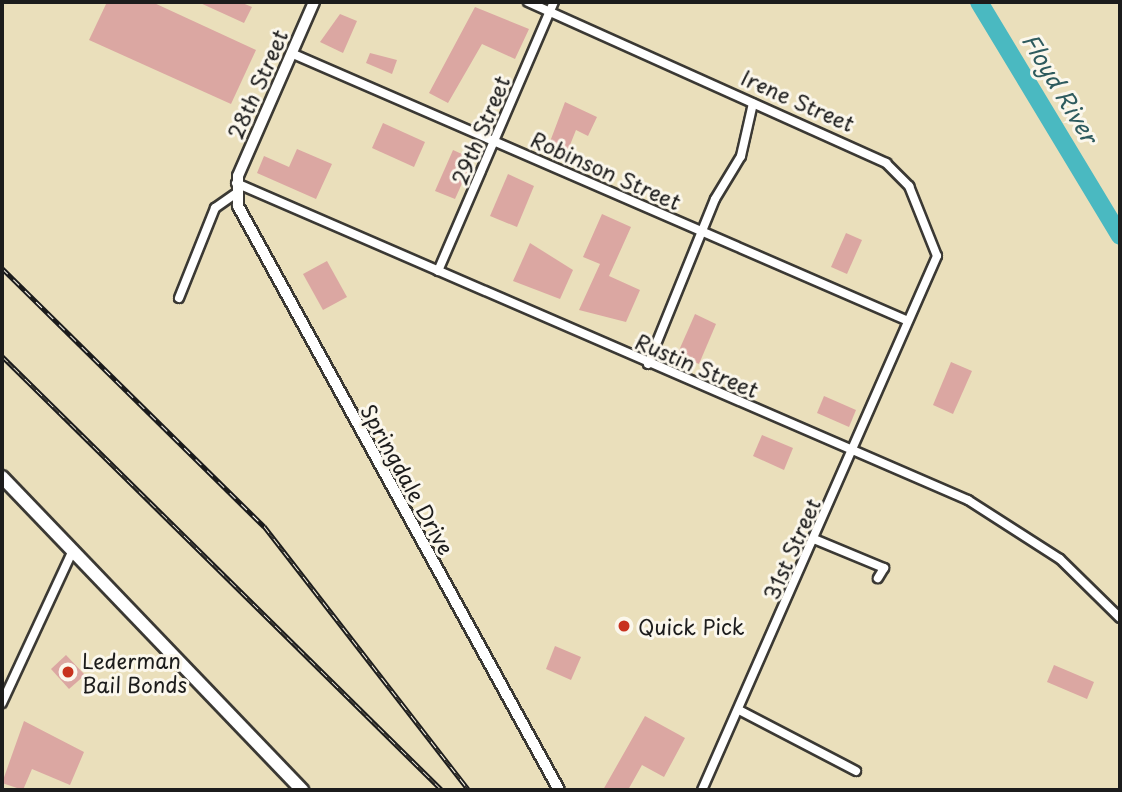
<!DOCTYPE html>
<style>
body{margin:0}
#map{position:relative;width:1122px;height:792px;overflow:hidden;background:#eadfbb;font-family:"Playpen Sans",sans-serif}
div>[style]{position:absolute}
[style*='--x']{left:calc(var(--x)*1px);top:calc(var(--y)*1px);width:calc(var(--w)*1px);rotate:calc(var(--a)*1deg)}
.river>*{height:18px;margin:-9px;padding:0 9px;transform-origin:9px;border-radius:9px;background:#4ab9c1}
.building>*{inset:0;background:#dba7a2}
.path>*{height:2px;margin-top:-1px;transform-origin:0;background:repeating-linear-gradient(90deg,#3b3934 0 2px,transparent 0 7px)}
.roads{filter:drop-shadow(2px 0 #3b3934) drop-shadow(-2px 0 #3b3934) drop-shadow(0 2px #3b3934) drop-shadow(0 -2px #3b3934)}
.minor>*{height:8px;margin:-4px;padding:0 4px;transform-origin:4px;border-radius:4px;background:#fff}
.tertiary>*{height:10px;margin:-5px;padding:0 5px;transform-origin:5px;border-radius:5px;background:#fff}
.primary>*{height:12px;margin:-6px;padding:0 6px;transform-origin:6px;border-radius:6px;background:#fff}
.rail>*{height:5px;margin-top:-2.5px;transform-origin:0;background:repeating-linear-gradient(90deg,#fbf7ec 0 8px,#1c1c1c 0 16px);box-sizing:border-box;border-block:2px solid #1c1c1c}
.dots>*{width:19px;height:19px;translate:-50% -50%;box-sizing:border-box;border:4px solid #fbf7ec;border-radius:50%}
span{translate:-50% -50%;white-space:nowrap;text-align:center;line-height:1.15;-webkit-text-stroke:6px #fbf7ec;paint-order:stroke}
.street-label{font-size:21px;color:#1c1c1c}
.poi-label{font-size:21px;color:#1c1c1c}
.left{translate:0 -50%;text-align:left}
.water-label{font-size:23px;color:#2e5b5e;font-style:italic}
.frame{position:absolute;inset:0;border:4px solid #1c1c1c;pointer-events:none}
</style>
<div id="map">
<div class="river">
<div style="--x:979;--y:2;--w:273;--a:58.9"></div>
</div>
<div class="building">
<div style="clip-path:polygon(107px 2px,152px 2px,256px 50px,231px 104px,89px 40px)"></div>
<div style="clip-path:polygon(198px 2px,240px 2px,252px 7px,244px 23px)"></div>
<div style="clip-path:polygon(475px 7px,529px 29px,515px 59px,482px 44px,448px 103px,429px 93px)"></div>
<div style="clip-path:polygon(340px 14px,357px 21px,343px 53px,320px 42px)"></div>
<div style="clip-path:polygon(370px 53px,397px 60px,392px 74px,366px 63px)"></div>
<div style="clip-path:polygon(565px 102px,597px 117px,588px 136px,576px 130px,566px 155px,548px 147px)"></div>
<div style="clip-path:polygon(383px 123px,425px 142px,414px 167px,372px 148px)"></div>
<div style="clip-path:polygon(297px 149px,332px 164px,316px 199px,257px 173px,264px 156px,289px 167px)"></div>
<div style="clip-path:polygon(453px 150px,473px 159px,455px 199px,435px 191px)"></div>
<div style="clip-path:polygon(508px 174px,534px 186px,517px 227px,490px 216px)"></div>
<div style="clip-path:polygon(602px 214px,631px 227px,609px 276px,640px 290px,626px 322px,579px 310px,600px 264px,583px 257px)"></div>
<div style="clip-path:polygon(846px 233px,862px 240px,847px 274px,831px 267px)"></div>
<div style="clip-path:polygon(530px 243px,573px 270px,560px 299px,513px 281px)"></div>
<div style="clip-path:polygon(327px 261px,347px 297px,323px 310px,303px 274px)"></div>
<div style="clip-path:polygon(695px 314px,716px 324px,699px 364px,677px 355px)"></div>
<div style="clip-path:polygon(951px 362px,972px 371px,953px 414px,933px 405px)"></div>
<div style="clip-path:polygon(824px 396px,856px 410px,849px 427px,817px 413px)"></div>
<div style="clip-path:polygon(762px 435px,793px 448px,784px 470px,753px 456px)"></div>
<div style="clip-path:polygon(555px 646px,581px 657px,571px 680px,546px 669px)"></div>
<div style="clip-path:polygon(66px 655px,85px 675px,69px 689px,51px 669px)"></div>
<div style="clip-path:polygon(1054px 665px,1094px 682px,1087px 699px,1047px 682px)"></div>
<div style="clip-path:polygon(645px 716px,685px 738px,664px 777px,642px 765px,628px 790px,603px 790px)"></div>
<div style="clip-path:polygon(24px 721px,84px 752px,70px 785px,32px 769px,23px 790px,2px 783px)"></div>
</div>
<div class="path">
<div style="--x:1118;--y:2;--w:4;--a:56"></div>
</div>
<div class="roads">
<div class="minor">
<div style="--x:528;--y:2;--w:393;--a:24.2"></div>
<div style="--x:886;--y:163;--w:33;--a:45"></div>
<div style="--x:909;--y:186;--w:75;--a:68.2"></div>
<div style="--x:937;--y:256;--w:583;--a:113.75"></div>
<div style="--x:291;--y:53;--w:670;--a:23.47"></div>
<div style="--x:236;--y:183;--w:798;--a:23.42"></div>
<div style="--x:968;--y:500;--w:109;--a:32.7"></div>
<div style="--x:1060;--y:559;--w:84;--a:44.5"></div>
<div style="--x:438;--y:271;--w:293;--a:-66.7"></div>
<div style="--x:179;--y:298;--w:97;--a:-68.2"></div>
<div style="--x:215;--y:208;--w:24;--a:-35"></div>
<div style="--x:648;--y:364;--w:178;--a:-67.9"></div>
<div style="--x:715;--y:199;--w:50;--a:-58.8"></div>
<div style="--x:741;--y:156;--w:54;--a:-77.2"></div>
<div style="--x:814;--y:539;--w:76;--a:22.5"></div>
<div style="--x:884;--y:568;--w:12;--a:121"></div>
<div style="--x:2;--y:703;--w:169;--a:-65.1"></div>
<div style="--x:739;--y:710;--w:132;--a:27.5"></div>
</div>
<div class="tertiary">
<div style="--x:314;--y:2;--w:190;--a:113.6"></div>
<div style="--x:238;--y:176;--w:30;--a:90"></div>
<div style="--x:238;--y:206;--w:666;--a:61.2"></div>
</div>
<div class="primary">
<div style="--x:2;--y:477;--w:434;--a:46.2"></div>
</div>
</div>
<div class="rail">
<div style="--x:2;--y:268;--w:368;--a:44.6"></div>
<div style="--x:264;--y:526;--w:334;--a:52.2"></div>
<div style="--x:2;--y:356;--w:618;--a:44.61"></div>
</div>
<div class="dots">
<div style="left:624px;top:626px;background:#c8321e"></div>
<div style="left:68px;top:672px;background:#c8321e"></div>
</div>
<div class="street-label">
<span style="left:257px;top:84px;rotate:-66deg">28th Street</span>
<span style="left:798px;top:100px;rotate:24deg">Irene Street</span>
<span style="left:480px;top:130px;rotate:-67deg">29th Street</span>
<span style="left:606px;top:170px;rotate:24deg">Robinson Street</span>
<span style="left:697px;top:365px;rotate:23deg">Rustin Street</span>
<span style="left:408px;top:479px;rotate:61deg">Springdale Drive</span>
<span style="left:791px;top:549px;rotate:-66deg">31st Street</span>
</div>
<div class="poi-label">
<span class="left" style="left:638px;top:626px">Quick Pick</span>
<span class="left" style="left:82px;top:672px">Lederman<br>Bail Bonds</span>
</div>
<div class="water-label">
<span style="left:1060px;top:88px;rotate:59deg">Floyd River</span>
</div>
<div class="frame"></div>
</div>
